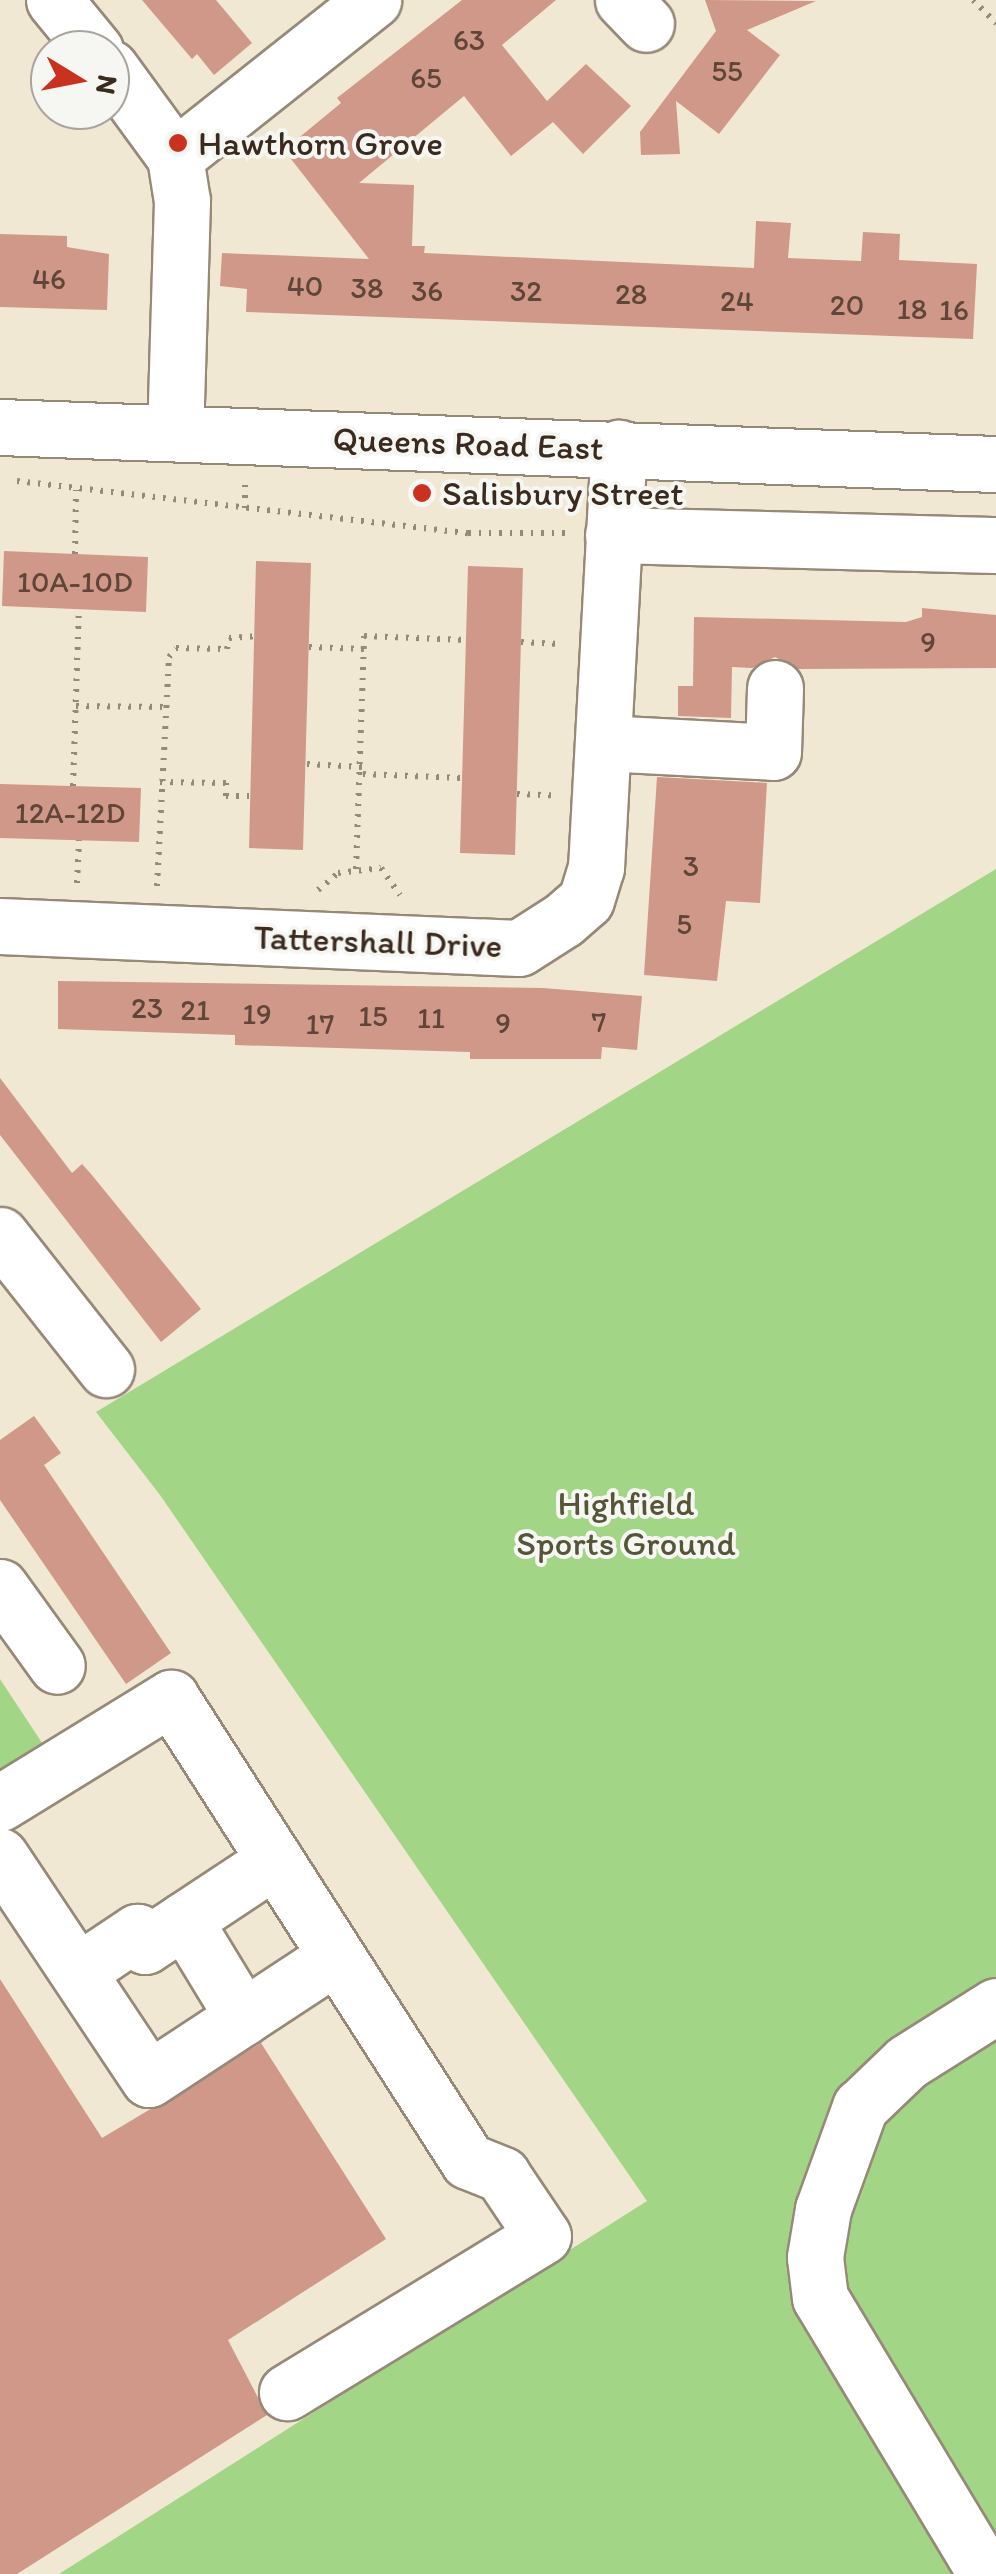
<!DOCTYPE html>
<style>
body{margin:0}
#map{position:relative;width:996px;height:2574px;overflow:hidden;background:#f0e8d3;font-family:Itim,sans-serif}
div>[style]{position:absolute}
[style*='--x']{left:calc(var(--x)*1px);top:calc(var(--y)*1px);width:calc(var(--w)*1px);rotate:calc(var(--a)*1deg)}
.green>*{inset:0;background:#a2d585}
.building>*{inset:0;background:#cf9888}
.path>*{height:6px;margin-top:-3px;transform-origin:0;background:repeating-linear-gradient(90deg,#968978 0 2.5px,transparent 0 10.5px)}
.roads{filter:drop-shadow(2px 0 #968978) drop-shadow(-2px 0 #968978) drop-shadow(0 2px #968978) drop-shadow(0 -2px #968978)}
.minor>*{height:55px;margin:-27.5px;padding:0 27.5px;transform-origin:27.5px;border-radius:27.5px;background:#fff}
.major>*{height:55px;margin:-27.5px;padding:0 27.5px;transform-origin:27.5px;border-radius:27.5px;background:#fff}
.dots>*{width:28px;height:28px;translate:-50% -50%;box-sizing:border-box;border:5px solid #f6f6f2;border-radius:50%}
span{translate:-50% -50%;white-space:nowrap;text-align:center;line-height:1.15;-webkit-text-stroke:8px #f6f6f2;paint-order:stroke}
.number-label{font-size:30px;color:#604638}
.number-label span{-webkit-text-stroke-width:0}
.poi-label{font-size:35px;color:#3b2a1e}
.left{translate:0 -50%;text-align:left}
.street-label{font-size:35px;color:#3b2a1e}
.park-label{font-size:35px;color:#555538}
.north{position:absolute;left:30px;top:30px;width:100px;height:100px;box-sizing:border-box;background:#f6f6f2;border:2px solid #aba49d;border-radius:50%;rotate:100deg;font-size:28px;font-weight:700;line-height:40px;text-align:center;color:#3b2a1e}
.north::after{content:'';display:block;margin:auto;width:35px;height:45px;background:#c8321e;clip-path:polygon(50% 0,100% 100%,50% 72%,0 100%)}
</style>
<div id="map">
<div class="green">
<div style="clip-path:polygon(996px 869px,996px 2574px,59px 2574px,647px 2201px,160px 1495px,96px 1412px)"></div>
<div style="clip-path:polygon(0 1679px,48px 1752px,0 1783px)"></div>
</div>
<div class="building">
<div style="clip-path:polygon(142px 0,216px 0,252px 43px,214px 75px,197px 54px,192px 59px)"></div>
<div style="clip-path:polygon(462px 0,556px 0,502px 45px,547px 101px,586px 64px,631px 106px,583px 154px,553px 122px,511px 156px,464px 96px,359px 183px,414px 185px,412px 246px,425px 246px,424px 253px,754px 268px,756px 221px,791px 223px,788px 258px,861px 261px,863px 232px,900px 234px,899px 260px,977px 264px,973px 339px,246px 312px,247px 289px,220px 286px,222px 253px,369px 259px,284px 150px,341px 103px,337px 98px)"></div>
<div style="clip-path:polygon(705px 0,816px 1px,747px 30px,780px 55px,719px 134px,676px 101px,680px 154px,641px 155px,640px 132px,716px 31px)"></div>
<div style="clip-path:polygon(0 234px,67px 236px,67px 247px,109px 254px,107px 310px,0 307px)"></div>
<div style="clip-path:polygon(4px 551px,148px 557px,146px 612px,2px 606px)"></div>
<div style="clip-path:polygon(256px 561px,311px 563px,303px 850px,249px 848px)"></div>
<div style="clip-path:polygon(468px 566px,523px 568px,515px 855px,460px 853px)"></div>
<div style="clip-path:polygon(922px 608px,996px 615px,996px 668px,798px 669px,775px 657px,752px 668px,732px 667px,731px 718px,678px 716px,678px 686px,693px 686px,694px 617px,906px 622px,922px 617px)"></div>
<div style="clip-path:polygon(657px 777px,767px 783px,760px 903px,726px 901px,717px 981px,644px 975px)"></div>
<div style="clip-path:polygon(0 784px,141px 788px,139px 842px,0 838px)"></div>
<div style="clip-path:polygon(58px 981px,543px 988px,642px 996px,637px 1050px,602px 1047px,601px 1059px,470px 1059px,470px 1052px,235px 1045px,235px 1035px,58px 1029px)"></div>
<div style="clip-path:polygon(0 1078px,72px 1173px,82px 1164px,91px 1174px,201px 1309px,161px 1342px,0 1135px)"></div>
<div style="clip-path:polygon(34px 1416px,61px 1453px,44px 1465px,171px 1653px,126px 1684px,0 1500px,0 1440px)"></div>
<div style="clip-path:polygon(0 1979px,102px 2138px,261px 2043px,386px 2239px,228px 2340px,267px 2415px,17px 2574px,0 2574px)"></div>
</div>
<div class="path">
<div style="--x:973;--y:0;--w:33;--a:45"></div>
<div style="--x:17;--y:481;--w:454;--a:6.6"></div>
<div style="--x:468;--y:533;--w:99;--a:0"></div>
<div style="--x:245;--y:485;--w:24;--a:90"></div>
<div style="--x:75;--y:554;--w:64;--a:-89.1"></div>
<div style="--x:521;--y:642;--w:39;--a:3"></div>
<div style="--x:309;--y:647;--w:55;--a:2.1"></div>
<div style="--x:76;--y:706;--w:92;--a:0.6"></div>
<div style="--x:307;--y:764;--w:55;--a:3.1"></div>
<div style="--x:363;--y:774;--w:99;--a:2.3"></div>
<div style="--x:160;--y:782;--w:66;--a:0.9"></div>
<div style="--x:226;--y:783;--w:13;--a:90"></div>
<div style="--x:226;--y:796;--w:24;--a:0"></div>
<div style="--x:73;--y:786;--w:177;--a:-88.1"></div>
<div style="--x:517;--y:794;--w:34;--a:2"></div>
<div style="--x:356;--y:869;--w:233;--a:-88"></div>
<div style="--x:364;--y:636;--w:102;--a:2.2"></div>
<div style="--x:77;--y:883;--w:43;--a:-87.3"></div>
<div style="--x:157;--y:886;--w:229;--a:-87"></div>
<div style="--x:169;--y:657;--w:11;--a:-52"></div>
<div style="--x:176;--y:648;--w:51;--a:1.1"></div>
<div style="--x:227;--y:649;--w:11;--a:-80"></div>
<div style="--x:229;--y:638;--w:26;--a:-4"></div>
<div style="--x:318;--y:890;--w:26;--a:-40"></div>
<div style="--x:338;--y:873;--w:43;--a:-6.6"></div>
<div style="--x:381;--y:868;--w:33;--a:55"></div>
</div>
<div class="roads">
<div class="minor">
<div style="--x:54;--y:0;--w:65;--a:50.6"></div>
<div style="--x:623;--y:0;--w:33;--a:46"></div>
<div style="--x:110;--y:68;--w:110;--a:53.9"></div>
<div style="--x:175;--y:157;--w:45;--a:81"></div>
<div style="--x:182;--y:201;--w:232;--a:91.7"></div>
<div style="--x:175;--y:157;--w:253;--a:-38.4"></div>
<div style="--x:613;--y:535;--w:383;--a:1.5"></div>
<div style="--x:603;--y:743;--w:170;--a:3"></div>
<div style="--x:773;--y:752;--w:64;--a:-88.2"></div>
<div style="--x:0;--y:926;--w:519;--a:2.43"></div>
<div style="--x:519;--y:948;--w:52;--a:-32.5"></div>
<div style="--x:563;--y:920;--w:30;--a:-41"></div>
<div style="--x:586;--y:900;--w:34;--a:-73"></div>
<div style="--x:596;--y:868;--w:421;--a:-86.9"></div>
<div style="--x:0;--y:1235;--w:171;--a:51.7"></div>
<div style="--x:0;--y:1587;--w:97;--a:54.2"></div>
<div style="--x:0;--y:1803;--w:201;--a:-31.6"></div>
<div style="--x:171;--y:1698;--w:550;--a:57.32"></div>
<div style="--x:468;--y:2161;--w:37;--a:22"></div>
<div style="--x:502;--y:2175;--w:73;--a:56.1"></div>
<div style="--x:543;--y:2236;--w:300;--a:148.6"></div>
<div style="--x:0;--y:1856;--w:268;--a:56.3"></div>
<div style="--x:149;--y:2079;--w:224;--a:-33.3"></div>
<div style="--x:184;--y:1920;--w:114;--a:58.7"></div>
<div style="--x:80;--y:1970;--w:69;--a:-33.7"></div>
<div style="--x:137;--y:1932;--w:16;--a:60"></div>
<div style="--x:145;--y:1946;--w:156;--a:-33.5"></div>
<div style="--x:986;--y:2574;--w:322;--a:-121"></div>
<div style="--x:820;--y:2298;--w:41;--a:-97"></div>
<div style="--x:815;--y:2257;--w:49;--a:-80.5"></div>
<div style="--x:823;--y:2209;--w:109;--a:-70.1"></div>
<div style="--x:860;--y:2107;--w:65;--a:-43.8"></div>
<div style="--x:907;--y:2062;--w:105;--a:-32.2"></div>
</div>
<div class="major">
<div style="--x:0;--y:427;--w:997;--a:2.13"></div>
</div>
</div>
<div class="dots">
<div style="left:178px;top:143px;background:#c8321e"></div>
<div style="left:422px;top:493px;background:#c8321e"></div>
</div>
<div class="number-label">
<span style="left:469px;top:40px">63</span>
<span style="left:727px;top:71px">55</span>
<span style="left:426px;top:78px">65</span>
<span style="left:49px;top:279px">46</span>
<span style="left:305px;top:286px">40</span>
<span style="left:367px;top:288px">38</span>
<span style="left:427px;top:291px">36</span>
<span style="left:526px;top:291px">32</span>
<span style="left:631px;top:294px">28</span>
<span style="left:737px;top:301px">24</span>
<span style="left:847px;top:305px">20</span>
<span style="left:912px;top:309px">18</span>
<span style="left:954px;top:310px">16</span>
<span style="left:75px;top:582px">10A-10D</span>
<span style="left:928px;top:642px">9</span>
<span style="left:70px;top:813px">12A-12D</span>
<span style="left:691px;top:866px">3</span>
<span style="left:684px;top:924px">5</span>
<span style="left:147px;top:1008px">23</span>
<span style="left:195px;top:1010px">21</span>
<span style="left:257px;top:1014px">19</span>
<span style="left:373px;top:1016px">15</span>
<span style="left:431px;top:1018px">11</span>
<span style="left:599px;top:1022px">7</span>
<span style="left:503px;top:1023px">9</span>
<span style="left:320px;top:1024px">17</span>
</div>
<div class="poi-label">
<span class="left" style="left:198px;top:143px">Hawthorn Grove</span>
<span class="left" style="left:442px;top:493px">Salisbury Street</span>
</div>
<div class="street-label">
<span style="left:468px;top:443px;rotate:2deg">Queens Road East</span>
<span style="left:378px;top:941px;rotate:2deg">Tattershall Drive</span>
</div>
<div class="park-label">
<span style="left:626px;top:1523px">Highfield<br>Sports Ground</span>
</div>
<div class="north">N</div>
</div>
